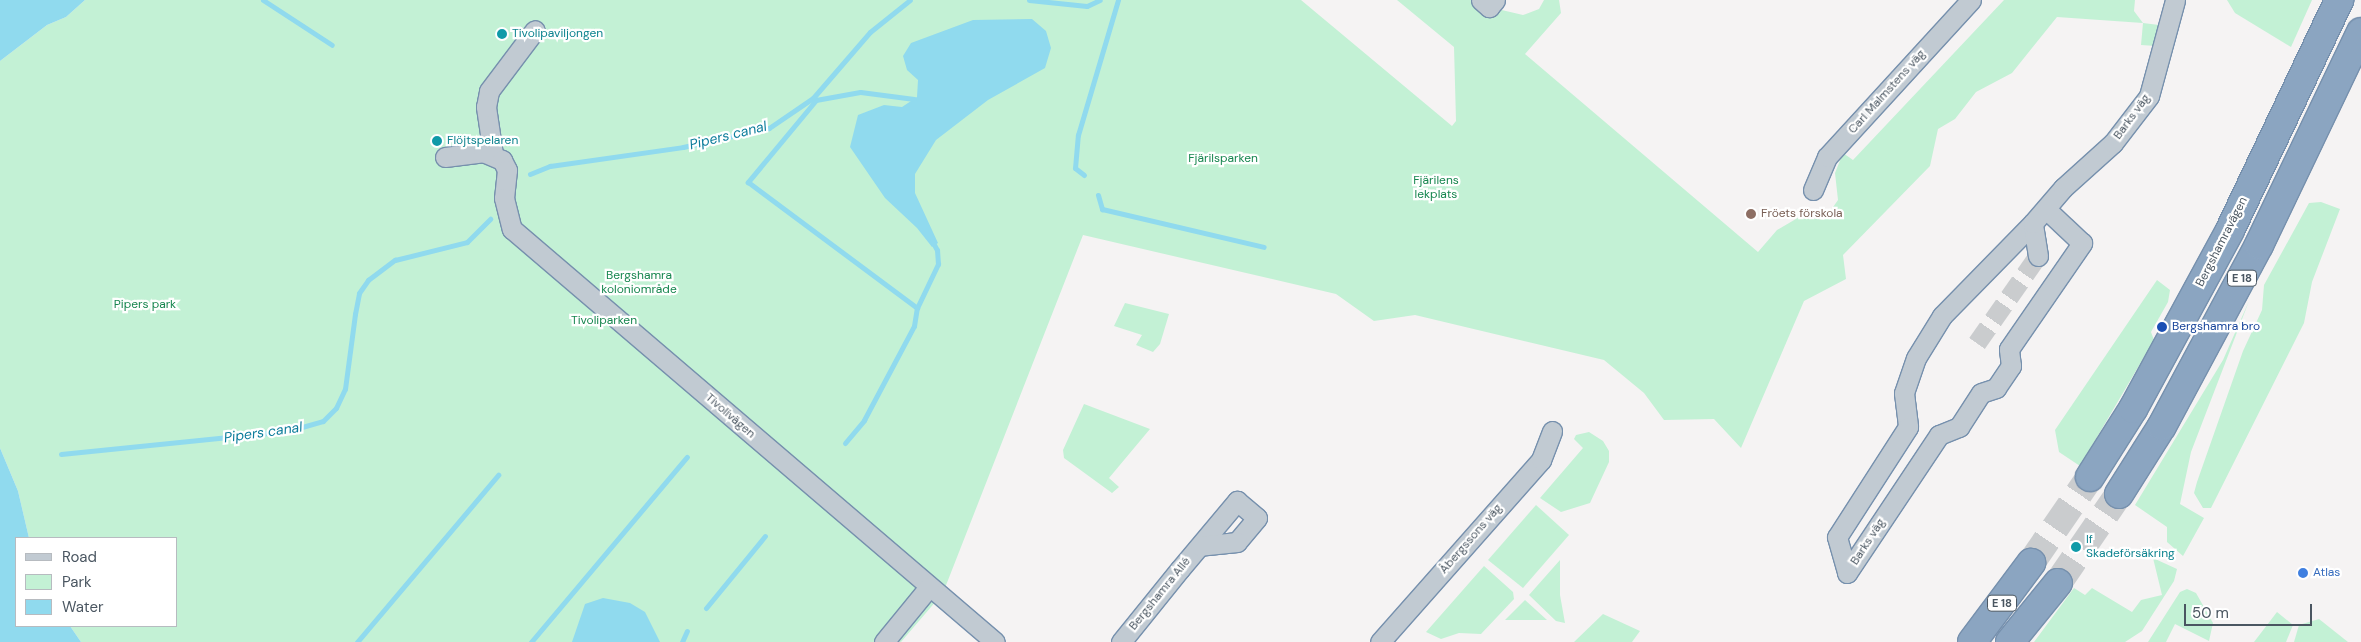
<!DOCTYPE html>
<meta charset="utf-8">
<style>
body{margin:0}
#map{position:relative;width:2361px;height:642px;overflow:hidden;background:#f5f3f3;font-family:"DM Sans",sans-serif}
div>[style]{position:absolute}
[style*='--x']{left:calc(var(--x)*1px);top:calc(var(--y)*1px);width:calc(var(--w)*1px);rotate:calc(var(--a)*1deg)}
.green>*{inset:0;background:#c3f1d5}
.water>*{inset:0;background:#90daee}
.stream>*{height:5px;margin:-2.5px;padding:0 2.5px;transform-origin:2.5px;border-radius:2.5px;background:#90daee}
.minor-tunnel>*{height:19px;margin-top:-9.5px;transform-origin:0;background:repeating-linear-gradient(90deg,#caccce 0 19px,transparent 0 28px)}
.highway-tunnel>*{height:28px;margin-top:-14px;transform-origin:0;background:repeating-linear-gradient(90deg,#caccce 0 28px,transparent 0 42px)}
.roads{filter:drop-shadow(1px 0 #7690ad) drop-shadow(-1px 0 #7690ad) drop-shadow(0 1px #7690ad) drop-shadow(0 -1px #7690ad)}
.minor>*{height:19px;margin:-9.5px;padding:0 9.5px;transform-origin:9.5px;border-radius:9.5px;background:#c1cad2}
.highway>*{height:28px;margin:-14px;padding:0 14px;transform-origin:14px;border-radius:14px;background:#8ba5c1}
.dots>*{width:14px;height:14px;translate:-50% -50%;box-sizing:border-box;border:2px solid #fff;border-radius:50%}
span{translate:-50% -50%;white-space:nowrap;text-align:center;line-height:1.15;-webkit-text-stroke:4.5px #fff;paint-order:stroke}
.shield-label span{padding:1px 4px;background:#fff;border:1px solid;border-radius:4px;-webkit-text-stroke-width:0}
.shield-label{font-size:11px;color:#4a5661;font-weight:700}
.culture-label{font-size:12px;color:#0d838f}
.left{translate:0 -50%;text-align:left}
.street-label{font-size:12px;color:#4a5661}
.park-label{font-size:12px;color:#17864f}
.education-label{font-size:12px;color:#785e54}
.transit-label{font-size:12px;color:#164399}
.shop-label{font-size:12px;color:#366cbe}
.water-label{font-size:14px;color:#0c7c9b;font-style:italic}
.legend{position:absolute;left:15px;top:537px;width:162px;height:90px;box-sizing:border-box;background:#fff;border:1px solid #b7bbc0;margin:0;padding:6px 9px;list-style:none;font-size:15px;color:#4a5661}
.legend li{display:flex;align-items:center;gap:10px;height:25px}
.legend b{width:25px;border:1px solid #b7bbc0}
.scale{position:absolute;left:2184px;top:604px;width:128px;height:22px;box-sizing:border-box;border:2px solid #4a5661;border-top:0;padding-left:6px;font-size:15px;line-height:18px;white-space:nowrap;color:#4a5661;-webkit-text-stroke:4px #fff;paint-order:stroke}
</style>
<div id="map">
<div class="green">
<div style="clip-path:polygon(85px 0,1301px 0,1452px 126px,1456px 121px,1454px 47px,1397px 0,1486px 0,1489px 7px,1523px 15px,1539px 9px,1544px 0,1559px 0,1561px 13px,1525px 54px,1758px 252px,1777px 230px,1801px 216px,1824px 220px,1838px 200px,1835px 173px,1843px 153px,1853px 160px,2004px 0,2135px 0,2134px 11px,2143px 23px,2159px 25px,2156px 46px,2141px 45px,2143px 23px,2057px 17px,2012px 73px,1976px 92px,1955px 119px,1938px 129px,1930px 166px,1843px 255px,1846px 279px,1804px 301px,1741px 448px,1714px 419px,1664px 420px,1644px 393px,1604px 360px,1415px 315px,1374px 321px,1336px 294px,1083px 235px,943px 593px,901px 642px,81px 642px,70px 626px,176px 626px,176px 538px,29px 538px,18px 491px,0 448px,0 61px,47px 25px,66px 17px)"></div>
<div style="clip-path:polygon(2227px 0,2312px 0,2291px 47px,2235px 13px)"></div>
<div style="clip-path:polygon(2321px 202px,2340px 209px,2312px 282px,2304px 323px,2211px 508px,2203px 508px,2194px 493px,2197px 482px,2243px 351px,2262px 310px,2264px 285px,2309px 203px)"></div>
<div style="clip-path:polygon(2157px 280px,2170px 290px,2168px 302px,2151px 332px,2154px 340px,2080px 466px,2059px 452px,2055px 430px)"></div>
<div style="clip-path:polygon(2249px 301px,2191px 452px,2180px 504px,2204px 518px,2183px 556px,2167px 542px,2167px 527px,2135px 505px,2223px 360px)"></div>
<div style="clip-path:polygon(1125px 303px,1169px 314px,1160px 344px,1153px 352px,1136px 345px,1142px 335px,1114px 326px)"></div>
<div style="clip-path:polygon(1084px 404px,1150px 429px,1109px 478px,1119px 487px,1112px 493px,1064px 458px,1063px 450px)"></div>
<div style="clip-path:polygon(1589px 432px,1603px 441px,1609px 451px,1609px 462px,1590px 503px,1561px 512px,1540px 498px,1583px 448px,1574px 439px,1576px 435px)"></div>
<div style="clip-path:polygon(1536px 505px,1569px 535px,1523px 588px,1488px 560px)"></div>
<div style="clip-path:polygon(2153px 558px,2177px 569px,2174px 581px,2142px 631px,2125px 642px,2034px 642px,2074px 588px,2085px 595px,2092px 588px,2132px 612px,2141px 600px,2162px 595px)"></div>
<div style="clip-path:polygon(1560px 560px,1560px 595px,1565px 623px,1556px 621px,1529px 595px)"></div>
<div style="clip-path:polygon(1484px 566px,1513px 592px,1514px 599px,1481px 634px,1459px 633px,1441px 639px,1426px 632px)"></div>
<div style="clip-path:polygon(2187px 589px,2196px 593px,2213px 623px,2209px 641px,2175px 624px,2166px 642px,2148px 642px,2180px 592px)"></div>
<div style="clip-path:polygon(1525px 600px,1547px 620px,1505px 620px)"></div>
<div style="clip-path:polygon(2277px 612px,2293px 625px,2286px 642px,2254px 642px)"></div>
<div style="clip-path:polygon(1603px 614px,1640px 631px,1632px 642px,1574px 642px)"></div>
<div style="clip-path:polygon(2319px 619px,2348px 642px,2294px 642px,2299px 625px)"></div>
</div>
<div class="water">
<div style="clip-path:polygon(0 0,85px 0,66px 17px,47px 25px,0 61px)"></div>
<div style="clip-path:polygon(1032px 19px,1046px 31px,1051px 48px,1045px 68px,988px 100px,936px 140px,915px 174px,915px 193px,938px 243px,932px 247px,917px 228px,885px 198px,850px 147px,858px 115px,884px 105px,902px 107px,917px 97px,918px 80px,907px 70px,903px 56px,911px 43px,973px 20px)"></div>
<div style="clip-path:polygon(0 448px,18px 491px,29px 538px,16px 538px,16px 626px,70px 626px,81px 642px,0 642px)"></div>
<div style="clip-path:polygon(603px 598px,630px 603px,645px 612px,660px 642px,572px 642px,585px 604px)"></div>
</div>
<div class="stream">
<div style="--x:263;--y:0;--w:82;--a:33.1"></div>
<div style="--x:1029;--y:0;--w:58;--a:5.9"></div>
<div style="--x:1087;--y:6;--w:14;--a:-25"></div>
<div style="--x:914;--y:99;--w:54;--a:-172.6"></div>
<div style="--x:860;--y:92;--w:45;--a:169.7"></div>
<div style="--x:816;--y:100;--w:107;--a:129.7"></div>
<div style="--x:748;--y:182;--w:211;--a:36.7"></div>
<div style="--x:530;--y:174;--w:22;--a:-22"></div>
<div style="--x:550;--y:166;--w:134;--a:-8.1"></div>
<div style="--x:683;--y:147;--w:88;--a:-12.5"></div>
<div style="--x:769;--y:128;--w:53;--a:-34.3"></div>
<div style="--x:813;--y:98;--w:87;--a:-49.2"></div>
<div style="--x:870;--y:32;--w:51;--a:-38.7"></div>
<div style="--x:1084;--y:175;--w:11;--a:-142"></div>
<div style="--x:1075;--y:168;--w:33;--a:-85"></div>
<div style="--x:1078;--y:135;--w:141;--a:-73.5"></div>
<div style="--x:1098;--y:195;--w:15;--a:74"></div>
<div style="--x:1102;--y:209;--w:166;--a:13.2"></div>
<div style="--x:845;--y:443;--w:30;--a:-50"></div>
<div style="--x:864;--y:420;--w:106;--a:-62"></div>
<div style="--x:914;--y:326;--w:18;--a:-81"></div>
<div style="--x:917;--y:308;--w:49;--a:-64.5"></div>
<div style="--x:938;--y:264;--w:14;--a:-94"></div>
<div style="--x:937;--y:250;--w:10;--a:-119"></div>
<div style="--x:61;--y:454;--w:228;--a:-5.8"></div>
<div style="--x:288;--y:431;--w:36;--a:-16"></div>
<div style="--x:323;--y:421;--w:18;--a:-45"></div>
<div style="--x:336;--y:408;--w:21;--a:-65"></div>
<div style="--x:345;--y:389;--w:76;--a:-82.4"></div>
<div style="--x:355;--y:314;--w:21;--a:-79"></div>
<div style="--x:359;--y:293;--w:16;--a:-55"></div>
<div style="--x:368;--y:280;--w:34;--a:-37"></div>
<div style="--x:395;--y:260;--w:74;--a:-14"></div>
<div style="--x:467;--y:242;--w:33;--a:-45"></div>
<div style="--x:706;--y:608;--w:93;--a:-50.7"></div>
<div style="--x:357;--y:642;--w:219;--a:-49.8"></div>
<div style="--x:531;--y:642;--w:242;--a:-49.9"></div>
<div style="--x:682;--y:642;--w:12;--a:-66"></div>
</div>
<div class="minor-tunnel">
<div style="--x:1977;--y:343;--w:106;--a:-55"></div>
</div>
<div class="highway-tunnel">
<div style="--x:2031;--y:563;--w:104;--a:-55.5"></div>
<div style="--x:2058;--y:583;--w:108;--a:-55.6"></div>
</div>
<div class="roads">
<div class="minor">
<div style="--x:1481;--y:0;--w:11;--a:41"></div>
<div style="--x:1489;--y:7;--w:9;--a:-49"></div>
<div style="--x:493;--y:154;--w:48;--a:-98.5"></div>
<div style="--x:486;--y:107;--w:16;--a:-79"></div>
<div style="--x:489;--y:91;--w:76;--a:-53"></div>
<div style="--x:445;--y:157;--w:38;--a:-7"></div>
<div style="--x:483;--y:152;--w:21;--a:23"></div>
<div style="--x:502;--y:160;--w:11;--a:63"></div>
<div style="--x:507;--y:170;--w:28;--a:96"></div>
<div style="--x:504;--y:198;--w:32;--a:76"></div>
<div style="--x:512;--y:229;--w:635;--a:40.53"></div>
<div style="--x:1813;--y:190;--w:36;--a:-67"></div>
<div style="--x:1827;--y:157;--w:213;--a:-47.5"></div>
<div style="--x:2033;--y:223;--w:130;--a:134.4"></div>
<div style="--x:1942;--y:316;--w:49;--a:121.8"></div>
<div style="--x:1916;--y:358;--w:37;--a:109"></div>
<div style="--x:1904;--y:393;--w:34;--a:83"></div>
<div style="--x:1908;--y:427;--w:131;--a:122.8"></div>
<div style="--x:1837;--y:537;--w:37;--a:74"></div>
<div style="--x:1847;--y:573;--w:166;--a:-56.3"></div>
<div style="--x:1939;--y:435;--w:22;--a:-22"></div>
<div style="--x:1959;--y:427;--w:40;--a:-57.1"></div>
<div style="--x:1981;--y:393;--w:16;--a:-18"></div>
<div style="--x:1996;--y:388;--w:27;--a:-56"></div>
<div style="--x:2011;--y:366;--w:17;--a:-97"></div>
<div style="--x:2009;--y:349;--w:129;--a:-55.4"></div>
<div style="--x:2082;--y:243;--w:48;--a:-136.7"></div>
<div style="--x:2038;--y:256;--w:33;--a:-99"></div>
<div style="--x:2033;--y:223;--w:46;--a:-49.4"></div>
<div style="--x:2063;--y:188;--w:67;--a:-42"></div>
<div style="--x:2113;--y:143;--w:59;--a:-52.5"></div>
<div style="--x:2149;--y:96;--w:99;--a:-74.8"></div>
<div style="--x:884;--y:642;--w:71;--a:-50.7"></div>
<div style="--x:1121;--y:642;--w:94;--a:-51.1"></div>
<div style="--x:1180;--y:569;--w:89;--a:-50"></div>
<div style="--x:1237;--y:501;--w:26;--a:40"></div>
<div style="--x:1257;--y:518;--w:31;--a:130"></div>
<div style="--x:1237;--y:542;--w:37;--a:174"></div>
<div style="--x:1380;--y:642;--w:243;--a:-48.5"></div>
<div style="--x:1541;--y:460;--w:31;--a:-69"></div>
</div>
<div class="highway">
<div style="--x:2090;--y:477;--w:80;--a:-57.7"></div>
<div style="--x:2133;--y:409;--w:204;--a:-61.5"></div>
<div style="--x:2230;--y:230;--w:255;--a:-64.6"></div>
<div style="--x:2119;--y:494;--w:80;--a:-57.7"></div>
<div style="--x:2162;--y:426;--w:205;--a:-61.8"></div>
<div style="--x:2259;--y:245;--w:236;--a:-64.4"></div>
<div style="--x:1972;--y:642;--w:99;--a:-53.2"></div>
<div style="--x:2010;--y:642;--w:76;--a:-50.9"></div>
</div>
</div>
<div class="dots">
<div style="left:502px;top:34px;background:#0f9aa8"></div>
<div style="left:437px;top:141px;background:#0f9aa8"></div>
<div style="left:1751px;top:214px;background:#8d6e63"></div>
<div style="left:2162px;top:327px;background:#1a4fb4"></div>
<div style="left:2076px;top:547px;background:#0f9aa8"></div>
<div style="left:2303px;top:573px;background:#3f7fe0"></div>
</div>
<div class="shield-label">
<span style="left:2242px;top:278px">E 18</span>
<span style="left:2002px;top:603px">E 18</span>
</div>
<div class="culture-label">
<span class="left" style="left:512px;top:34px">Tivolipaviljongen</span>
<span class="left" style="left:447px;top:141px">Flöjtspelaren</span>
<span class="left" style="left:2086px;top:547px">If<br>Skadeförsäkring</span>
</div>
<div class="street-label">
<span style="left:1887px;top:92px;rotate:-48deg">Carl Malmstens väg</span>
<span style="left:2132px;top:117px;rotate:-54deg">Barks väg</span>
<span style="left:2222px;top:242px;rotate:-63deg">Bergshamravägen</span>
<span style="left:730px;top:416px;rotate:41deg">Tivolivägen</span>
<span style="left:1471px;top:539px;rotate:-49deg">Åbergssons väg</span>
<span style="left:1868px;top:542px;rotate:-57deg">Barks väg</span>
<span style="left:1160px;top:594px;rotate:-51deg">Bergshamra Allé</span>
</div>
<div class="park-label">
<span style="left:1223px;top:159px">Fjärilsparken</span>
<span style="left:1436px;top:188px">Fjärilens<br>lekplats</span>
<span style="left:639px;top:283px">Bergshamra<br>koloniområde</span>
<span style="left:145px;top:305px">Pipers park</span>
<span style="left:604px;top:321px">Tivoliparken</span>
</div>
<div class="education-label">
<span class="left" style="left:1761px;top:214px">Fröets förskola</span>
</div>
<div class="transit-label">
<span class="left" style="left:2172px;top:327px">Bergshamra bro</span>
</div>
<div class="shop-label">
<span class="left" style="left:2313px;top:573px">Atlas</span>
</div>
<div class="water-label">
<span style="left:728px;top:135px;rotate:-14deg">Pipers canal</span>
<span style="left:263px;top:432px;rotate:-8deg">Pipers canal</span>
</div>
<ul class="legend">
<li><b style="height:6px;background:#c1cad2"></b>Road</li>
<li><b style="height:14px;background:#c3f1d5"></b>Park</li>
<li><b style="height:14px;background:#90daee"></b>Water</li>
</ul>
<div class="scale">50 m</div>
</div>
